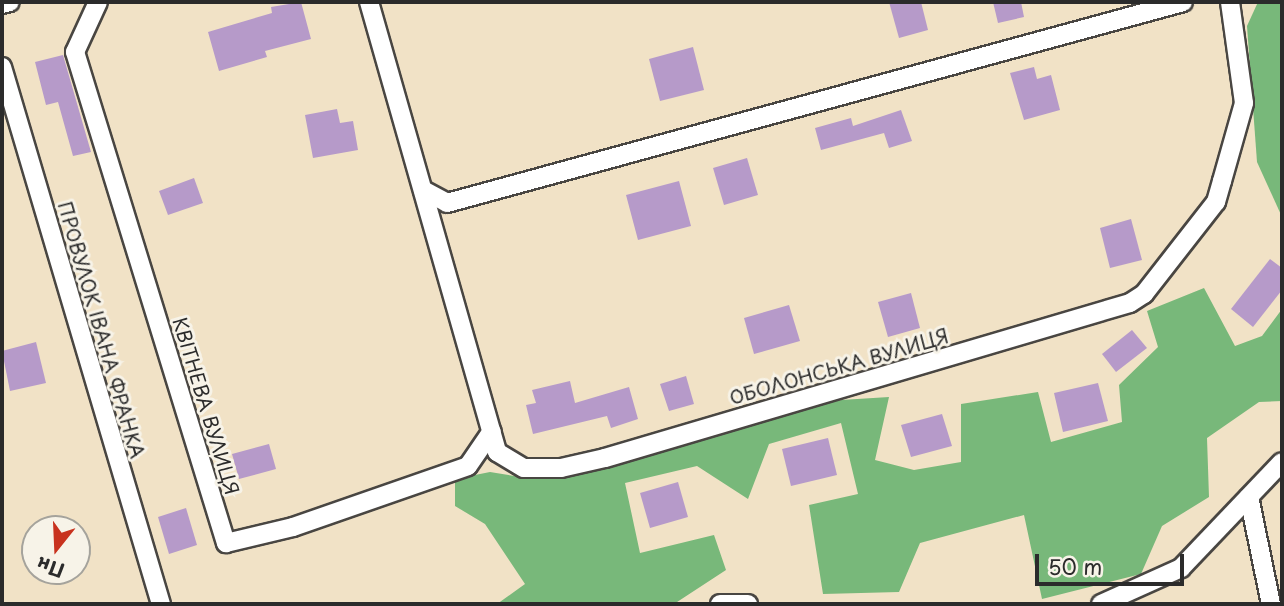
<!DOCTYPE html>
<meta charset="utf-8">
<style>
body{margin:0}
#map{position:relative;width:1284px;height:606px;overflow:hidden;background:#f1e2c6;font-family:"Playpen Sans",sans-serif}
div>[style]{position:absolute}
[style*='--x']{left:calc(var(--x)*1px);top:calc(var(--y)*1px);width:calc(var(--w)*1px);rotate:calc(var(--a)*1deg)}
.forest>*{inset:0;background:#78b87a}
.building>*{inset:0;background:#b69ac9}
.roads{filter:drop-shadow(2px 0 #494642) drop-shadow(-2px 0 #494642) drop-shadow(0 2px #494642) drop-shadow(0 -2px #494642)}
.minor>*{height:18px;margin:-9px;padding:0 9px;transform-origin:9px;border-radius:9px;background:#fff}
span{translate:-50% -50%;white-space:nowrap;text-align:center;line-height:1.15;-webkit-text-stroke:6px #f7f3e8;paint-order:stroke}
.street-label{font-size:19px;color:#2b2b2b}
.frame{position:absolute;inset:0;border:4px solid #2b2b2b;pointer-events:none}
.north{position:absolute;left:21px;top:515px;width:70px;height:70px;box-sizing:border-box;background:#f7f3e8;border:2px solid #a5a39c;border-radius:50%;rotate:198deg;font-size:19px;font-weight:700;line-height:28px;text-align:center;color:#2b2b2b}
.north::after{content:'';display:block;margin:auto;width:24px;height:32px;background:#c8321e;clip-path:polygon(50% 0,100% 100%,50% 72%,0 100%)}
.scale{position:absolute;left:1035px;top:554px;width:149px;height:32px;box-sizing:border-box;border:4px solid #2b2b2b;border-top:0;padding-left:9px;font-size:21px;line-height:24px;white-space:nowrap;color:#2b2b2b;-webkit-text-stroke:5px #f7f3e8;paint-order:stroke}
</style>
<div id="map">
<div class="forest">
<div style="clip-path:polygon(1258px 2px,1282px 2px,1282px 217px,1257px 162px,1247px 26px)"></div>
<div style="clip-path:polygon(1204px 288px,1235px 346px,1262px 336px,1282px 309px,1282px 401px,1259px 402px,1207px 438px,1209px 497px,1162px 526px,1141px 574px,1042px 599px,1024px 515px,920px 543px,899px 592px,823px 594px,809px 505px,858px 494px,841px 423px,769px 444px,748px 499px,697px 466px,625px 483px,640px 553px,714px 535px,726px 570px,674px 604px,497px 604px,525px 584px,485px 524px,455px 506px,455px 479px,490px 472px,532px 479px,841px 400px,889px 397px,875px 460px,914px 470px,961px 462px,961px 404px,1038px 392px,1051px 442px,1122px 422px,1119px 385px,1158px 347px,1147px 311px)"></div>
</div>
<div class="building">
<div style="clip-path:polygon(301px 2px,311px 39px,265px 51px,267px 57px,219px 71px,208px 32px,272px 13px,271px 7px)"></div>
<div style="clip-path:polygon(889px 2px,921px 2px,928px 30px,899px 38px)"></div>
<div style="clip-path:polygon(993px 2px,1021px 2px,1024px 17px,998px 23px)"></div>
<div style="clip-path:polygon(693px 47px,704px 90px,660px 101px,649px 59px)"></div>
<div style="clip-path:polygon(63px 55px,91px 152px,73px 156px,58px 102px,46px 105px,35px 62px)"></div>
<div style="clip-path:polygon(1034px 67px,1037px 79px,1051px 75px,1060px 110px,1024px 120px,1010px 73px)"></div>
<div style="clip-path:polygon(337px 109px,340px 123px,353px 121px,358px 150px,313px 158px,305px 115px)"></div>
<div style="clip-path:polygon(901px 110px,912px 141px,889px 148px,884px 133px,821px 150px,815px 128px,851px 118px,853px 126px)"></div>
<div style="clip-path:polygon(747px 158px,758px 195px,724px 205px,713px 168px)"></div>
<div style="clip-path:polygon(194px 178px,203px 203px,168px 215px,159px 191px)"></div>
<div style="clip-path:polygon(679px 181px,691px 226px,638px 240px,626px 195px)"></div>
<div style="clip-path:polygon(1131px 219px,1142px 260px,1110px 268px,1100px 228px)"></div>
<div style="clip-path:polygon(1270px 259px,1282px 268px,1282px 290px,1253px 327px,1231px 309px)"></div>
<div style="clip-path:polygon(911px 293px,920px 328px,888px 337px,878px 302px)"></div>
<div style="clip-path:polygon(789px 305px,800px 341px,754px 354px,744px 318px)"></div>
<div style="clip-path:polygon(1132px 330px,1147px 348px,1116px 372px,1102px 354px)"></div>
<div style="clip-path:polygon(36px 342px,46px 383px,10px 391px,2px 351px)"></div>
<div style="clip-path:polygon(686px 376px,694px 404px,669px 411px,660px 384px)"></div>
<div style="clip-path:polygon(570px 381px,575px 403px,629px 387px,638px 419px,611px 428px,607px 416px,533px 434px,526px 405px,536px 403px,532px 390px)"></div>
<div style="clip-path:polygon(1098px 383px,1108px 421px,1063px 432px,1054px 393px)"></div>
<div style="clip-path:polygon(942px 414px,952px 446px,911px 457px,901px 425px)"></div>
<div style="clip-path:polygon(828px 438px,837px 475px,791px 486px,782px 449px)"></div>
<div style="clip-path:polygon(269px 444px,276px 469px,239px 479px,232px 454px)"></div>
<div style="clip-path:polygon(678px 482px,688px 517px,650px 528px,640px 493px)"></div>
<div style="clip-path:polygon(186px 508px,197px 545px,169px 554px,158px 517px)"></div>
</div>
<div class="roads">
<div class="minor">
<div style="--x:98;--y:2;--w:55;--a:114.7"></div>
<div style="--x:75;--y:52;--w:514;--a:72.91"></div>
<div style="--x:226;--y:543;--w:69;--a:-13.4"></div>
<div style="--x:293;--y:527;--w:185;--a:-19.2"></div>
<div style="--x:468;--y:466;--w:42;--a:-55.6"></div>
<div style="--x:369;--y:2;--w:468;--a:74.1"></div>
<div style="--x:497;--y:452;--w:31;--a:31"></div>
<div style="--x:524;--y:468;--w:37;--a:0"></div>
<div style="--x:561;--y:468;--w:45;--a:-12.8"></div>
<div style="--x:605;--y:458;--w:547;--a:-16.45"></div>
<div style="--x:1130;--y:303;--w:17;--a:-33"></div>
<div style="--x:1144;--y:294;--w:117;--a:-52"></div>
<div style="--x:1216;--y:202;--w:22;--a:-74"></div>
<div style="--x:1222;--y:181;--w:81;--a:-74.2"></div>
<div style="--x:1244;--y:103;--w:102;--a:-97.9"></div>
<div style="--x:2;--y:4;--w:8;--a:-14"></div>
<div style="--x:2;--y:67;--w:560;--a:73.51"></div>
<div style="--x:423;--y:190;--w:27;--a:28"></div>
<div style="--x:447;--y:203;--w:763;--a:-15.27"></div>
<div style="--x:1249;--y:497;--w:109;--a:78.4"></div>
<div style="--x:720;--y:604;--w:28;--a:0"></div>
<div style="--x:1101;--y:604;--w:88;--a:-24.2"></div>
<div style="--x:1181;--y:568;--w:146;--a:-46.4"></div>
</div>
</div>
<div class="street-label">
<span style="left:101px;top:330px;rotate:74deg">ПРОВУЛОК ІВАНА ФРАНКА</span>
<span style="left:839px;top:367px;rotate:-16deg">ОБОЛОНСЬКА ВУЛИЦЯ</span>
<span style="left:206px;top:406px;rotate:73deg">КВІТНЕВА ВУЛИЦЯ</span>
</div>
<div class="frame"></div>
<div class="north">Пн</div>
<div class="scale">50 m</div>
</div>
